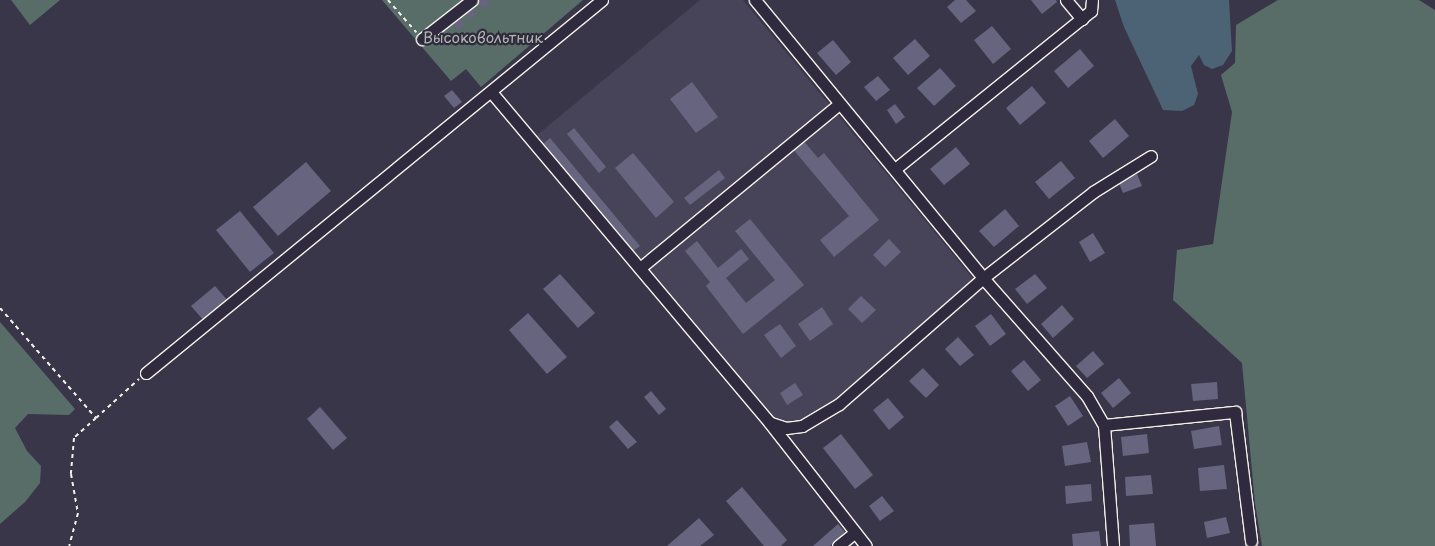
<!DOCTYPE html>
<meta charset="utf-8">
<style>
body{margin:0}
#map{position:relative;width:1435px;height:546px;overflow:hidden;background:#3a364a;font-family:"Playpen Sans",sans-serif}
div>[style]{position:absolute}
[style*='--x']{left:calc(var(--x)*1px);top:calc(var(--y)*1px);width:calc(var(--w)*1px);rotate:calc(var(--a)*1deg)}
.built>*{inset:0;background:#47445a}
.green>*{inset:0;background:#586d67}
.water>*{inset:0;background:#4b6374}
.building>*{inset:0;background:#66647e}
.path>*{height:2px;margin-top:-1px;transform-origin:0;background:repeating-linear-gradient(90deg,#f4f1e8 0 4px,transparent 0 8px)}
.roads{filter:drop-shadow(1px 0 #f4f1e8) drop-shadow(-1px 0 #f4f1e8) drop-shadow(0 1px #f4f1e8) drop-shadow(0 -1px #f4f1e8)}
.minor>*{height:11px;margin:-5.5px;padding:0 5.5px;transform-origin:5.5px;border-radius:5.5px;background:#2f2a3d}
span{translate:-50% -50%;white-space:nowrap;text-align:center;line-height:1.15;-webkit-text-stroke:4.5px #2f2a3d;paint-order:stroke}
.park-label{font-size:15px;color:#aeb6ae}
</style>
<div id="map">
<div class="built">
<div style="clip-path:polygon(700px 0,743px 0,975px 281px,830px 403px,794px 423px,771px 416px,536px 136px)"></div>
</div>
<div class="green">
<div style="clip-path:polygon(11px 0,60px 0,30px 25px)"></div>
<div style="clip-path:polygon(382px 0,583px 0,481px 87px,466px 69px,451px 81px)"></div>
<div style="clip-path:polygon(1278px 0,1419px 0,1435px 10px,1435px 546px,1262px 546px,1255px 503px,1242px 363px,1173px 300px,1177px 250px,1213px 244px,1232px 112px,1221px 75px,1235px 63px,1236px 25px)"></div>
<div style="clip-path:polygon(0 322px,75px 409px,69px 415px,28px 414px,15px 428px,27px 451px,41px 466px,40px 483px,25px 502px,0 524px)"></div>
</div>
<div class="water">
<div style="clip-path:polygon(1115px 0,1229px 0,1232px 51px,1223px 65px,1212px 69px,1204px 65px,1199px 55px,1191px 66px,1198px 94px,1194px 105px,1182px 111px,1163px 110px,1124px 27px)"></div>
</div>
<div class="building">
<div style="clip-path:polygon(480px 0,487px 0,490px 4px,483px 9px,477px 2px)"></div>
<div style="clip-path:polygon(955px 0,966px 0,976px 11px,961px 23px,947px 7px)"></div>
<div style="clip-path:polygon(1031px 0,1056px 0,1057px 2px,1042px 14px)"></div>
<div style="clip-path:polygon(472px 8px,477px 14px,470px 19px,465px 13px)"></div>
<div style="clip-path:polygon(459px 17px,465px 25px,458px 31px,452px 23px)"></div>
<div style="clip-path:polygon(992px 26px,1011px 49px,993px 64px,974px 40px)"></div>
<div style="clip-path:polygon(915px 39px,930px 56px,908px 75px,893px 58px)"></div>
<div style="clip-path:polygon(833px 40px,851px 62px,836px 75px,817px 53px)"></div>
<div style="clip-path:polygon(1080px 49px,1094px 66px,1068px 88px,1054px 71px)"></div>
<div style="clip-path:polygon(940px 68px,956px 86px,934px 106px,917px 88px)"></div>
<div style="clip-path:polygon(878px 76px,890px 90px,876px 101px,864px 87px)"></div>
<div style="clip-path:polygon(692px 82px,718px 117px,696px 133px,670px 99px)"></div>
<div style="clip-path:polygon(1032px 86px,1046px 103px,1020px 125px,1006px 108px)"></div>
<div style="clip-path:polygon(452px 90px,462px 102px,454px 108px,444px 96px)"></div>
<div style="clip-path:polygon(895px 104px,905px 117px,896px 124px,887px 110px)"></div>
<div style="clip-path:polygon(1115px 119px,1129px 136px,1103px 158px,1089px 141px)"></div>
<div style="clip-path:polygon(574px 128px,606px 167px,599px 173px,567px 134px)"></div>
<div style="clip-path:polygon(550px 138px,640px 246px,633px 251px,543px 144px)"></div>
<div style="clip-path:polygon(802px 139px,818px 158px,824px 153px,879px 220px,834px 257px,820px 240px,849px 216px,792px 148px)"></div>
<div style="clip-path:polygon(956px 147px,970px 164px,944px 185px,930px 169px)"></div>
<div style="clip-path:polygon(633px 153px,674px 202px,656px 218px,615px 168px)"></div>
<div style="clip-path:polygon(1061px 161px,1075px 178px,1049px 199px,1035px 182px)"></div>
<div style="clip-path:polygon(306px 162px,331px 191px,278px 236px,253px 207px)"></div>
<div style="clip-path:polygon(719px 170px,725px 178px,690px 205px,684px 198px)"></div>
<div style="clip-path:polygon(1137px 174px,1142px 186px,1123px 193px,1118px 181px)"></div>
<div style="clip-path:polygon(1005px 209px,1019px 226px,994px 247px,979px 231px)"></div>
<div style="clip-path:polygon(240px 211px,274px 253px,250px 272px,216px 230px)"></div>
<div style="clip-path:polygon(750px 219px,804px 285px,743px 334px,706px 286px,710px 282px,685px 251px,697px 241px,718px 268px,741px 249px,749px 259px,726px 278px,746px 303px,775px 280px,735px 231px)"></div>
<div style="clip-path:polygon(1093px 233px,1105px 253px,1090px 262px,1079px 242px)"></div>
<div style="clip-path:polygon(889px 239px,901px 252px,885px 267px,873px 255px)"></div>
<div style="clip-path:polygon(560px 274px,595px 313px,578px 328px,543px 289px)"></div>
<div style="clip-path:polygon(1035px 274px,1047px 288px,1027px 304px,1015px 289px)"></div>
<div style="clip-path:polygon(215px 286px,228px 301px,204px 321px,191px 306px)"></div>
<div style="clip-path:polygon(861px 296px,876px 310px,862px 323px,848px 309px)"></div>
<div style="clip-path:polygon(1062px 305px,1074px 319px,1053px 338px,1041px 324px)"></div>
<div style="clip-path:polygon(822px 307px,833px 324px,810px 341px,798px 324px)"></div>
<div style="clip-path:polygon(528px 313px,567px 357px,547px 374px,509px 330px)"></div>
<div style="clip-path:polygon(991px 314px,1006px 334px,990px 346px,975px 326px)"></div>
<div style="clip-path:polygon(780px 324px,796px 346px,781px 358px,764px 335px)"></div>
<div style="clip-path:polygon(958px 337px,974px 355px,960px 366px,945px 349px)"></div>
<div style="clip-path:polygon(1093px 351px,1104px 364px,1087px 378px,1076px 366px)"></div>
<div style="clip-path:polygon(1024px 360px,1041px 380px,1028px 391px,1011px 371px)"></div>
<div style="clip-path:polygon(923px 368px,939px 385px,926px 398px,909px 381px)"></div>
<div style="clip-path:polygon(1119px 378px,1131px 393px,1113px 408px,1101px 393px)"></div>
<div style="clip-path:polygon(1217px 382px,1218px 399px,1193px 401px,1191px 384px)"></div>
<div style="clip-path:polygon(795px 383px,803px 395px,787px 405px,780px 393px)"></div>
<div style="clip-path:polygon(651px 391px,666px 409px,659px 415px,644px 397px)"></div>
<div style="clip-path:polygon(1070px 396px,1083px 416px,1068px 426px,1055px 406px)"></div>
<div style="clip-path:polygon(888px 398px,904px 417px,889px 430px,873px 410px)"></div>
<div style="clip-path:polygon(320px 407px,347px 438px,333px 450px,307px 419px)"></div>
<div style="clip-path:polygon(617px 420px,637px 442px,628px 449px,609px 427px)"></div>
<div style="clip-path:polygon(1219px 426px,1222px 445px,1194px 449px,1191px 431px)"></div>
<div style="clip-path:polygon(841px 434px,873px 475px,855px 489px,823px 448px)"></div>
<div style="clip-path:polygon(1147px 434px,1149px 453px,1123px 456px,1121px 437px)"></div>
<div style="clip-path:polygon(1087px 442px,1091px 462px,1065px 466px,1062px 446px)"></div>
<div style="clip-path:polygon(1224px 465px,1227px 489px,1200px 491px,1198px 468px)"></div>
<div style="clip-path:polygon(1151px 475px,1153px 494px,1126px 496px,1125px 477px)"></div>
<div style="clip-path:polygon(1091px 484px,1092px 501px,1066px 504px,1065px 486px)"></div>
<div style="clip-path:polygon(742px 487px,787px 540px,781px 546px,764px 546px,726px 501px)"></div>
<div style="clip-path:polygon(882px 496px,894px 511px,880px 521px,869px 506px)"></div>
<div style="clip-path:polygon(1226px 517px,1230px 533px,1207px 538px,1204px 522px)"></div>
<div style="clip-path:polygon(699px 518px,714px 535px,700px 546px,667px 546px)"></div>
<div style="clip-path:polygon(1154px 523px,1156px 546px,1130px 546px,1129px 525px)"></div>
<div style="clip-path:polygon(838px 524px,845px 532px,830px 546px,813px 546px)"></div>
<div style="clip-path:polygon(1099px 531px,1101px 546px,1073px 546px,1072px 534px)"></div>
</div>
<div class="path">
<div style="--x:388;--y:0;--w:43;--a:48.8"></div>
<div style="--x:0;--y:308;--w:146;--a:48.9"></div>
<div style="--x:96;--y:418;--w:30;--a:138"></div>
<div style="--x:74;--y:438;--w:36;--a:95"></div>
<div style="--x:71;--y:474;--w:40;--a:80"></div>
<div style="--x:78;--y:513;--w:34;--a:105"></div>
<div style="--x:96;--y:418;--w:58;--a:-42.2"></div>
</div>
<div class="roads">
<div class="minor">
<div style="--x:755;--y:0;--w:360;--a:50.6"></div>
<div style="--x:983;--y:278;--w:157;--a:48.6"></div>
<div style="--x:1087;--y:396;--w:34;--a:60"></div>
<div style="--x:1104;--y:425;--w:121;--a:85.7"></div>
<div style="--x:1066;--y:0;--w:25;--a:50"></div>
<div style="--x:422;--y:39;--w:63;--a:-38"></div>
<div style="--x:492;--y:93;--w:430;--a:49.9"></div>
<div style="--x:769;--y:422;--w:157;--a:52"></div>
<div style="--x:895;--y:169;--w:252;--a:-38.9"></div>
<div style="--x:1091;--y:11;--w:11;--a:-85"></div>
<div style="--x:640;--y:268;--w:258;--a:-39.5"></div>
<div style="--x:146;--y:373;--w:589;--a:-39.28"></div>
<div style="--x:771;--y:423;--w:16;--a:18"></div>
<div style="--x:786;--y:428;--w:16;--a:-7"></div>
<div style="--x:802;--y:426;--w:43;--a:-30.7"></div>
<div style="--x:839;--y:404;--w:191;--a:-41.2"></div>
<div style="--x:983;--y:278;--w:140;--a:-38"></div>
<div style="--x:1093;--y:192;--w:68;--a:-31.8"></div>
<div style="--x:1104;--y:425;--w:132;--a:-5.7"></div>
<div style="--x:1235;--y:412;--w:130;--a:82.9"></div>
<div style="--x:838;--y:546;--w:22;--a:-39"></div>
</div>
</div>
<div class="park-label">
<span style="left:483px;top:37px">Высоковольтник</span>
</div>
</div>
